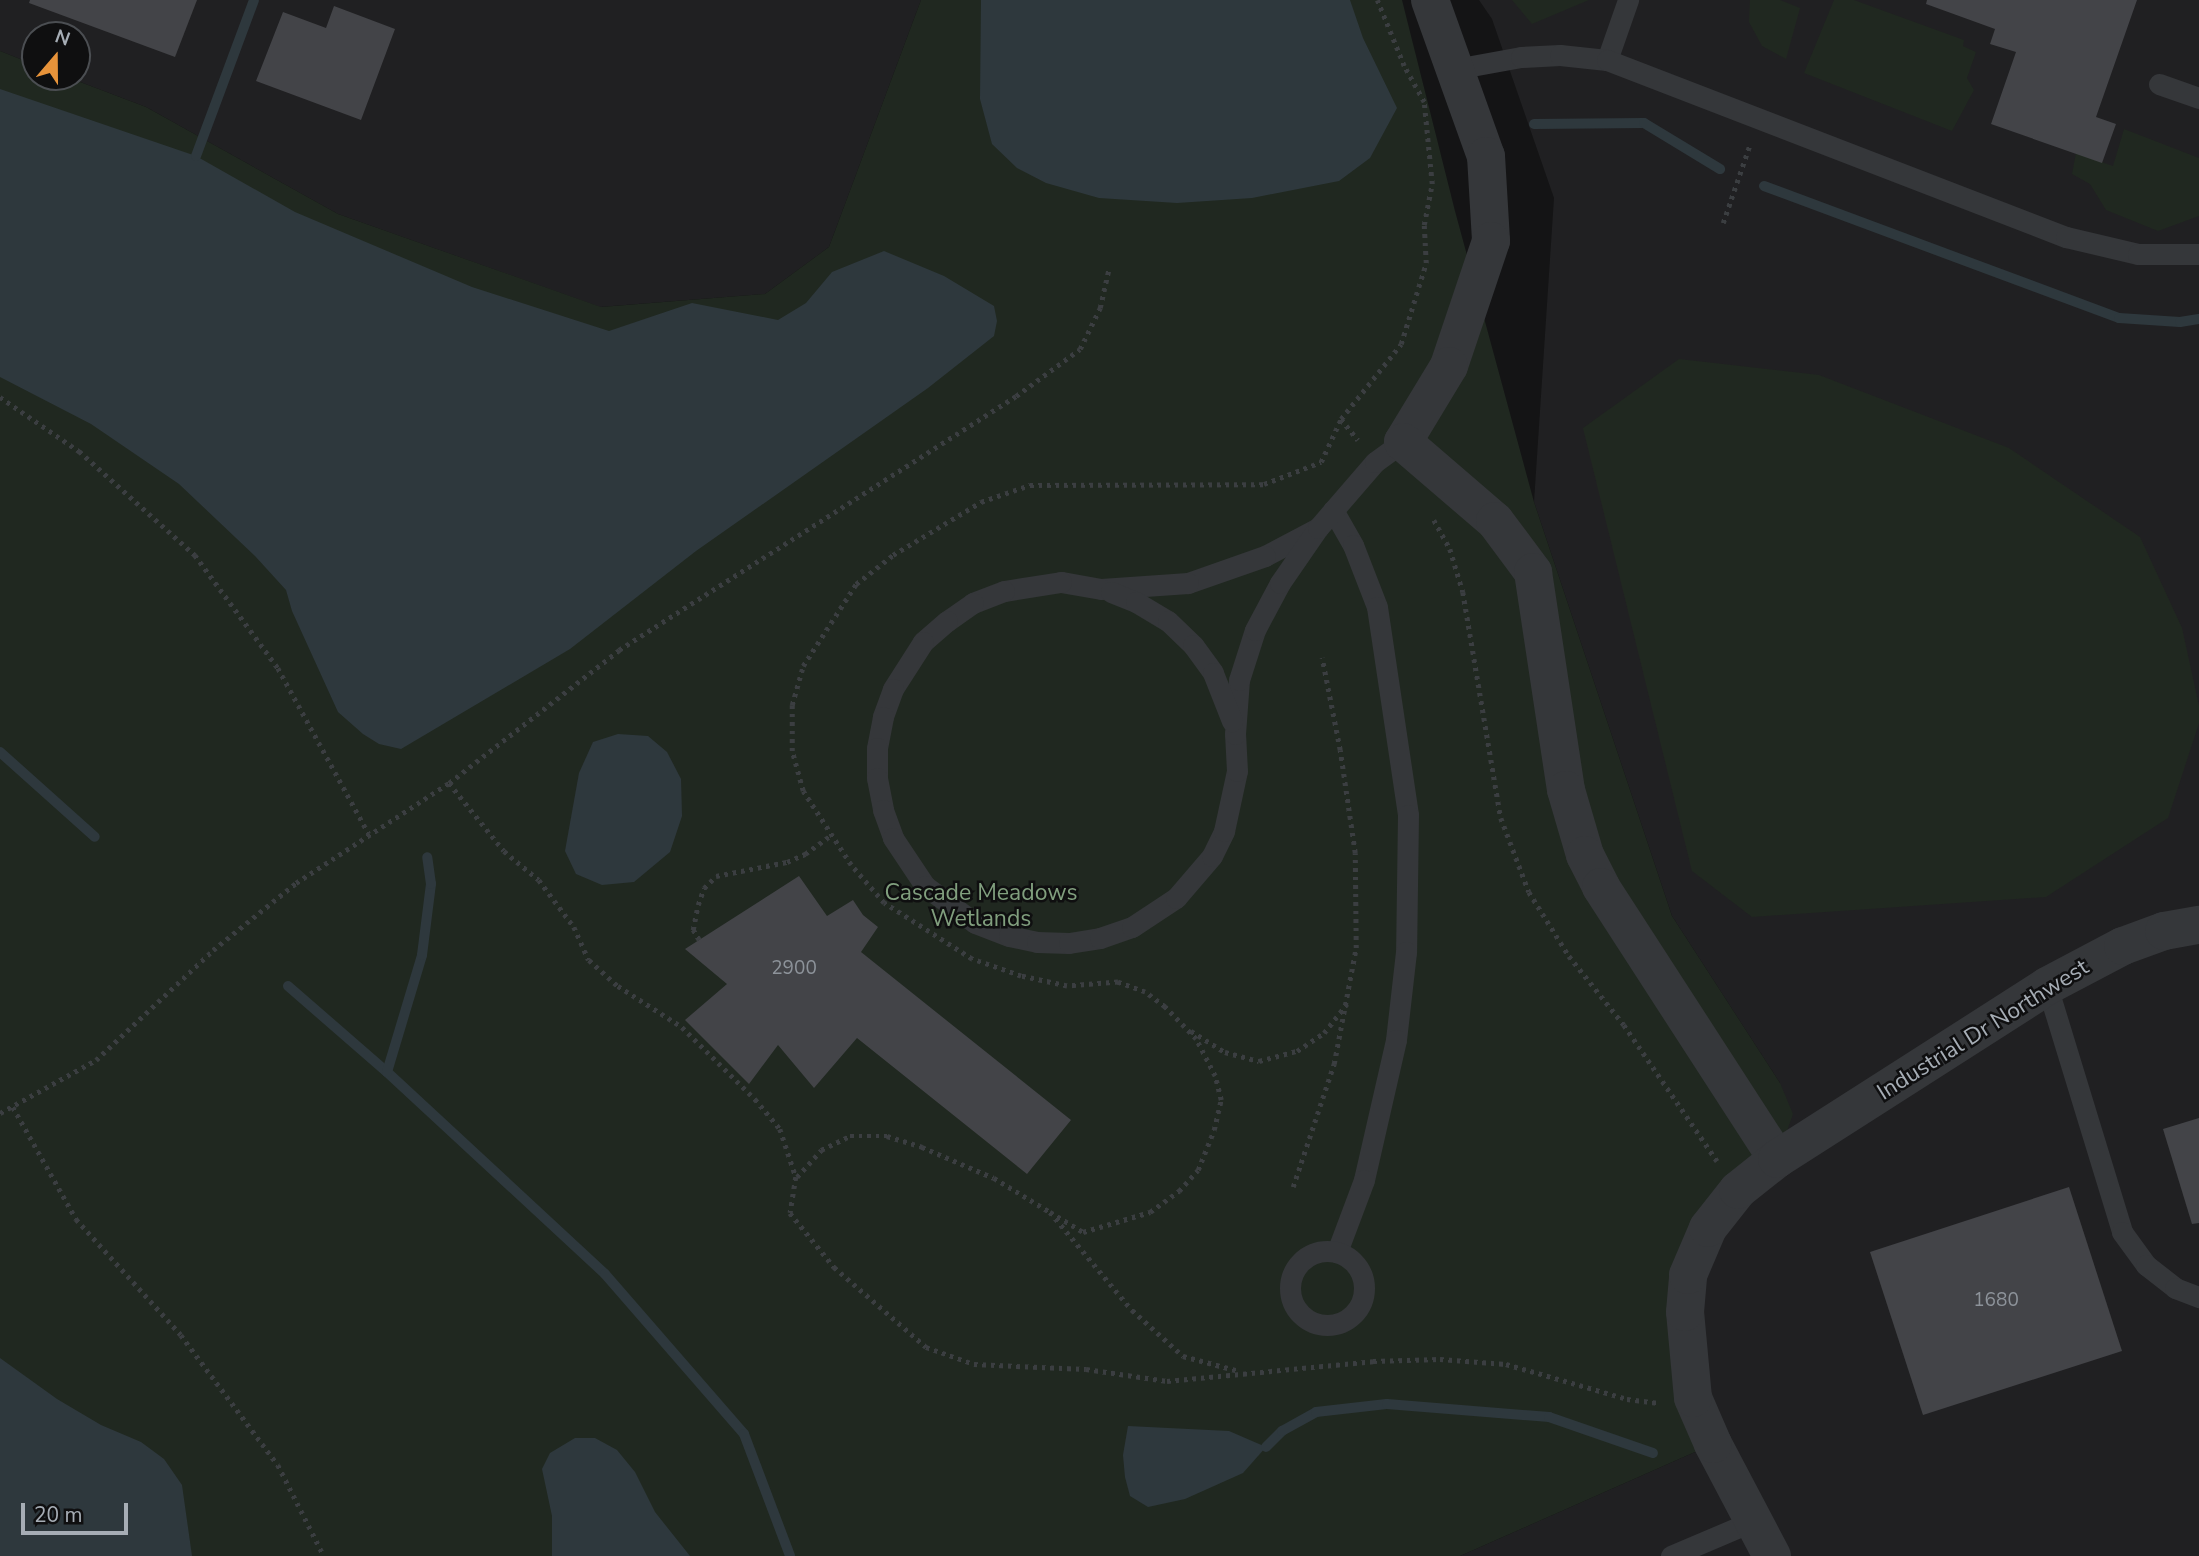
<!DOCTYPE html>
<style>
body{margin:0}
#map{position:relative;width:2199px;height:1556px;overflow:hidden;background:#141415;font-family:"Nunito Sans",sans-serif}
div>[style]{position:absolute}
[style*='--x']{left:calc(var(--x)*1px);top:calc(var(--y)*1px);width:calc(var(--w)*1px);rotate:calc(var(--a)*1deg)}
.built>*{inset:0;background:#202022}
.green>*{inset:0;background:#202820}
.water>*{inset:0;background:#2e383d}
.stream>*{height:10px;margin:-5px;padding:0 5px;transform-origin:5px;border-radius:5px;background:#2e383d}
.building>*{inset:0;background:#434448}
.path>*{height:4.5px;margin-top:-2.25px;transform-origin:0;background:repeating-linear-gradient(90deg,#3b3e41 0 3.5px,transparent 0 8.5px)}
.service>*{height:21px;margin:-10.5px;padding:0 10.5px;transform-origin:10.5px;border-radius:10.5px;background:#35373a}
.service>.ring{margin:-10.5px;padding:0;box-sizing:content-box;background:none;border:21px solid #35373a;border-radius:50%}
.minor>*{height:38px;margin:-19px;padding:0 19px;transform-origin:19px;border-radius:19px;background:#35373a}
span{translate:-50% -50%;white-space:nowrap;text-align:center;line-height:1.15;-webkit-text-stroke:5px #0f0f10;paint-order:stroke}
.number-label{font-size:19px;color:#8d939a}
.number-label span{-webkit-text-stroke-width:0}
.park-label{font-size:23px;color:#819f7e}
.street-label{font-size:23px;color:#a6adb5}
.north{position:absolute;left:21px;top:21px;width:70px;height:70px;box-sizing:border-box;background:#0f0f10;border:2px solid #4b4e52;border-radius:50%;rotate:20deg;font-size:19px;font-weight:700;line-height:28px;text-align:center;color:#a6adb5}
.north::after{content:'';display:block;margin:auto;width:24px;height:32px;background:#e7933a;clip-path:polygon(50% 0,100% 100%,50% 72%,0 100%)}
.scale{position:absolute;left:21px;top:1503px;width:107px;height:32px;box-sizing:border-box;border:4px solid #a6adb5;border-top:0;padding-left:9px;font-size:21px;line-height:24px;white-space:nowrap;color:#a6adb5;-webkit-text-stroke:5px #0f0f10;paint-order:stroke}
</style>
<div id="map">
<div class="built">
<div style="clip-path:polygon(0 0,921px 0,829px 247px,765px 294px,600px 307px,338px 214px,146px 107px,67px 77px,77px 77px,77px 35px,35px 35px,35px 65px,0 51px)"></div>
<div style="clip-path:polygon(1479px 0,2199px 0,2199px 1556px,1460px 1556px,1713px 1444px,1685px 1312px,1780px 1083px,1672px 916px,1534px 502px,1554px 198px,1492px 19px)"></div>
</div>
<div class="green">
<div style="clip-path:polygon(921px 0,1402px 0,1455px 211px,1534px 502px,1672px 916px,1780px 1083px,1793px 1114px,1777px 1159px,1695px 1254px,1713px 1444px,1460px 1556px,0 1556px,0 51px,35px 65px,35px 77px,67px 77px,146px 107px,338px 214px,601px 307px,765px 294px,829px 247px)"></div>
<div style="clip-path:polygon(1512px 0,1589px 0,1532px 24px)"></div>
<div style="clip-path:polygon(1750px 0,1780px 0,1800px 8px,1786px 59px,1762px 46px,1749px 22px)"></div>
<div style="clip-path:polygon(1834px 0,1854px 0,1964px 40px,1963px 46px,1976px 52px,1967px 78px,1974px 90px,1952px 131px,1804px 73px)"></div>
<div style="clip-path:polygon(2124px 129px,2199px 158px,2199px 216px,2158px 231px,2106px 210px,2090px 184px,2072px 174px,2076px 153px,2113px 166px)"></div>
<div style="clip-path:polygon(1679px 359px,1819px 375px,2009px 448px,2140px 537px,2182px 628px,2199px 706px,2199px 723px,2168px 818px,2046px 897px,1752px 917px,1692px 871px,1583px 428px)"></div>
</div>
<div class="water">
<div style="clip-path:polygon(981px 0,1350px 0,1363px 38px,1397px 108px,1370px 158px,1339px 181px,1252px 198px,1177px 203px,1099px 198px,1046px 183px,1017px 168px,992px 144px,980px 99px)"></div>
<div style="clip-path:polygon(0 89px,196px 156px,295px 212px,472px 287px,609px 331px,692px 303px,778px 320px,806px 303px,832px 272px,884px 251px,944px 276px,994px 306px,997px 321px,994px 336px,928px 388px,696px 551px,570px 649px,401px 749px,379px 744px,363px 734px,338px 712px,292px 611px,286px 590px,255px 556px,179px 484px,91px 424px,0 377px)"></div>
<div style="clip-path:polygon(618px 734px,648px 736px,667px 752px,681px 779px,682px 816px,670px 852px,634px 882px,602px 885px,576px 874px,565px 851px,579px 773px,593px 742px)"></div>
<div style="clip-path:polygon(0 1358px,57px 1399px,101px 1425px,141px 1442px,164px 1459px,182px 1485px,192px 1556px,0 1556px)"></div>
<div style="clip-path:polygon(1128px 1426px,1229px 1431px,1266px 1447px,1243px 1473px,1185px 1499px,1148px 1507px,1130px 1496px,1125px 1477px,1123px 1455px)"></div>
<div style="clip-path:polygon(575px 1438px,595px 1438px,617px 1450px,635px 1472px,655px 1512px,690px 1556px,552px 1556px,552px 1516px,542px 1469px,550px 1453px)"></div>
</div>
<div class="stream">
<div style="--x:1534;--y:124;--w:110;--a:-0.5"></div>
<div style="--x:1644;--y:123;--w:89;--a:31.2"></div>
<div style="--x:196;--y:156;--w:166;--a:-69.6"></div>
<div style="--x:1764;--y:186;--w:379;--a:20.4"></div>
<div style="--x:2119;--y:318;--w:61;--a:3.8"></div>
<div style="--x:2180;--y:322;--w:19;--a:-9"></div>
<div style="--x:0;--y:752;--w:127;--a:41.8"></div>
<div style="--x:288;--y:986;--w:131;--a:41"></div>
<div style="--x:387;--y:1072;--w:297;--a:42.8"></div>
<div style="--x:605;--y:1274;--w:212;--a:49"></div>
<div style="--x:744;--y:1434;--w:130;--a:69.3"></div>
<div style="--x:387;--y:1072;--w:122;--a:-73.3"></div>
<div style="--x:422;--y:955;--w:72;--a:-82.8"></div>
<div style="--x:431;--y:884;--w:27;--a:-98"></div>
<div style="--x:1266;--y:1447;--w:23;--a:-45"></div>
<div style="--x:1282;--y:1431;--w:39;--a:-29"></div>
<div style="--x:1316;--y:1412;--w:71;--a:-6.4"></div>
<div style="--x:1387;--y:1404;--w:163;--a:4.6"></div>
<div style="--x:1549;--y:1417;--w:110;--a:19.1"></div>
</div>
<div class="building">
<div style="clip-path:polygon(30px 0,197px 0,175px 57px,29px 3px)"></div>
<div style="clip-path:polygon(1927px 0,2137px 0,2096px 117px,2116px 124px,2102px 163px,1991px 124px,2016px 52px,1990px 44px,1995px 29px,1926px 4px)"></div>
<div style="clip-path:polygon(334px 6px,395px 29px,361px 120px,256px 81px,283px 12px,326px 28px)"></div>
<div style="clip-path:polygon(799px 876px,827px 916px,853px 900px,863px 915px,878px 927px,861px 952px,1071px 1120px,1027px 1174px,857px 1038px,814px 1088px,778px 1045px,749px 1084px,685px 1020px,727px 984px,685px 949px)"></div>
<div style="clip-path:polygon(2199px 1118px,2199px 1223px,2192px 1224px,2163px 1129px)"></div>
<div style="clip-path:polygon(2069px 1187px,2122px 1351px,1923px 1415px,1870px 1252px)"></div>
</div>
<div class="path">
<div style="--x:1723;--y:223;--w:83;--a:-71.1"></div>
<div style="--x:0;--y:397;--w:96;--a:34.4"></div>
<div style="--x:79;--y:451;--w:156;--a:41.9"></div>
<div style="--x:195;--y:555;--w:140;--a:53.7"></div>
<div style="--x:278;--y:668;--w:189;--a:61.3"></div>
<div style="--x:1341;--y:419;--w:27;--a:51"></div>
<div style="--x:1434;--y:520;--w:33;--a:61"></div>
<div style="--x:1450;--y:549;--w:45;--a:73.2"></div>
<div style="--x:1463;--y:592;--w:229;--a:80.5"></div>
<div style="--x:1501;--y:818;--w:79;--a:69.3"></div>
<div style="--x:1529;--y:892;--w:75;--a:58"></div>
<div style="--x:1569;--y:956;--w:88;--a:51.4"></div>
<div style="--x:1624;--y:1025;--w:165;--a:55.6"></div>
<div style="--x:449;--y:783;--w:87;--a:51"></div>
<div style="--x:504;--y:851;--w:45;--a:39.6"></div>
<div style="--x:539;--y:880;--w:59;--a:53.3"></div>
<div style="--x:574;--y:927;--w:36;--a:66"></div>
<div style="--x:589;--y:960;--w:39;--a:42"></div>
<div style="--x:618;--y:986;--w:76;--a:32.6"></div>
<div style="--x:682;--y:1027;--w:103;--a:44.6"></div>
<div style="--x:755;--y:1099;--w:39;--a:50"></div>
<div style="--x:780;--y:1129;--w:51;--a:71.6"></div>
<div style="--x:796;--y:1177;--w:36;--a:99"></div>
<div style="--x:790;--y:1213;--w:70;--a:50.8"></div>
<div style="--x:834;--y:1267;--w:122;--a:41"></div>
<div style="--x:926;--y:1347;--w:51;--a:19.5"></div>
<div style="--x:974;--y:1364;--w:112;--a:2.6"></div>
<div style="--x:1086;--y:1369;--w:82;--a:8.4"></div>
<div style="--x:1167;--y:1381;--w:207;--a:-5.5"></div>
<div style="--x:1373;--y:1361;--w:67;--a:-1.7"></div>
<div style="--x:1440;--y:1359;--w:66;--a:4.3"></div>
<div style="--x:1506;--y:1364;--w:126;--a:16.1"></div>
<div style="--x:1627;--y:1399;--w:32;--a:7"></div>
<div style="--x:699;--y:940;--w:12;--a:-121"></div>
<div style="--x:693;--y:930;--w:25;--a:-79"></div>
<div style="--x:698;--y:905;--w:18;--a:-71"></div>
<div style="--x:704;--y:888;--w:17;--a:-45"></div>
<div style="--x:716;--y:876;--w:72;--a:-11.2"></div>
<div style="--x:787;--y:862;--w:20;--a:-24"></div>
<div style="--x:805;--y:854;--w:31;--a:-36"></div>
<div style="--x:1191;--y:1031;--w:40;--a:32"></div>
<div style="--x:1225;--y:1052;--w:35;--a:15"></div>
<div style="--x:1259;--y:1061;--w:39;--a:-15"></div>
<div style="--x:1297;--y:1051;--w:32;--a:-34"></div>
<div style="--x:1324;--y:1033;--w:37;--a:-52"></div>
<div style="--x:13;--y:1107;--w:129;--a:60.6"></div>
<div style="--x:76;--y:1219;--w:156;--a:47.8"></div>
<div style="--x:181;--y:1335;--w:162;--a:53.3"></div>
<div style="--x:278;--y:1465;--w:102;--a:63.2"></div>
<div style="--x:0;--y:1113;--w:110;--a:-28.9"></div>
<div style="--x:96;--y:1060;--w:161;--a:-43.2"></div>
<div style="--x:213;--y:950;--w:107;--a:-38.9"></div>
<div style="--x:296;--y:883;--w:183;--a:-33.2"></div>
<div style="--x:449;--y:783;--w:216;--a:-38"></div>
<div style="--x:619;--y:650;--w:471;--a:-32.6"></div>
<div style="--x:1016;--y:396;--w:79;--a:-36.3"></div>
<div style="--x:1080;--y:349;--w:46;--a:-64"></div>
<div style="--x:1100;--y:308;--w:41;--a:-77.3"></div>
<div style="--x:797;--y:1177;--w:36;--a:-48"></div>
<div style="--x:821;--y:1150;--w:32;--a:-26"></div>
<div style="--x:850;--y:1136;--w:37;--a:0"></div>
<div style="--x:887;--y:1136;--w:37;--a:17"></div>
<div style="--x:922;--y:1147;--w:78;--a:23.3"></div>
<div style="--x:994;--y:1178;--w:66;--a:31.3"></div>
<div style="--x:1050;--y:1212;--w:128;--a:50.1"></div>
<div style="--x:1132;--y:1310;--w:69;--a:42"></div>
<div style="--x:1183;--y:1356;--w:58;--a:15"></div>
<div style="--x:1293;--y:1187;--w:130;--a:-71.6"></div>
<div style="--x:1334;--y:1064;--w:118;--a:-79.3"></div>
<div style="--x:1356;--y:948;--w:95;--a:-90.6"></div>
<div style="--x:1355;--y:853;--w:104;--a:-98.3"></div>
<div style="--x:1340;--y:750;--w:94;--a:-101.1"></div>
<div style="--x:1050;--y:1212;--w:39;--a:31"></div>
<div style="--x:1083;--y:1232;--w:70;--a:-16.6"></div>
<div style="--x:1150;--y:1212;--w:36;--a:-36"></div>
<div style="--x:1179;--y:1191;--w:28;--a:-48"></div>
<div style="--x:1198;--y:1170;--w:43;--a:-68.2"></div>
<div style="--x:1214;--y:1130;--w:31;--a:-77"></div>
<div style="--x:1221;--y:1100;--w:25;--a:-104"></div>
<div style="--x:1215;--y:1076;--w:42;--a:-117.2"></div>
<div style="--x:1196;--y:1039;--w:45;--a:-134.1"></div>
<div style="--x:1165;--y:1007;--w:25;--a:-143"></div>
<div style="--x:1145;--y:992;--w:29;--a:-160"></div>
<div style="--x:1118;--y:982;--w:51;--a:175.5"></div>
<div style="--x:1067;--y:986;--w:47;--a:-167.7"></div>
<div style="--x:1021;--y:976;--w:52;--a:-160.9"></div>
<div style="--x:972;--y:959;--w:104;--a:-147.5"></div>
<div style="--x:884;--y:903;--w:50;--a:-131"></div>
<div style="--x:851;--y:865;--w:88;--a:-123"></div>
<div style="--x:803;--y:791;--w:41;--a:-105.4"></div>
<div style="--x:792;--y:751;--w:46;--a:-90"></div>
<div style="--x:792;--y:705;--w:41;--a:-74.2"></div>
<div style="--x:803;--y:666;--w:98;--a:-57.1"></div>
<div style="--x:856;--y:584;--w:47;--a:-38.1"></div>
<div style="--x:893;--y:555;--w:103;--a:-31.1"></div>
<div style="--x:981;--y:502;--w:52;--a:-19.1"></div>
<div style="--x:1030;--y:485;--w:234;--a:-0.2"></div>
<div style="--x:1264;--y:484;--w:61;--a:-21.1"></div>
<div style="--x:1321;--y:462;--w:47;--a:-65.1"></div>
<div style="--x:1341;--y:419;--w:96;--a:-51.3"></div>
<div style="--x:1401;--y:344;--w:85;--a:-72.8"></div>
<div style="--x:1426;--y:263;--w:38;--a:-93"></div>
<div style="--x:1424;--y:225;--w:42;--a:-79"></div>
<div style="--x:1432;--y:184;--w:82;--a:-95.6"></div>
<div style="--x:1424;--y:102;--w:41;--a:-119.1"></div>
<div style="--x:1404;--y:66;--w:71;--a:-112.2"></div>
</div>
<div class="service">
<div style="--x:1607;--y:60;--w:64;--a:-70.7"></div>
<div style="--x:1455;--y:69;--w:67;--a:-10.3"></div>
<div style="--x:1521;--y:57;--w:39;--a:-3"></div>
<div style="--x:1560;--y:55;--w:47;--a:6.1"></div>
<div style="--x:1607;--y:60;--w:492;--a:21.1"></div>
<div style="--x:2066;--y:237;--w:74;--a:13.3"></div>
<div style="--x:2138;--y:254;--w:61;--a:0"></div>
<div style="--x:2159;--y:84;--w:42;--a:19.3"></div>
<div style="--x:1333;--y:510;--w:40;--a:60.3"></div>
<div style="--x:1353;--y:545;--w:66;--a:68.8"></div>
<div style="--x:1377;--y:607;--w:210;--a:81.5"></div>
<div style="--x:1408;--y:815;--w:137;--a:90.8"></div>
<div style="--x:1406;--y:952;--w:89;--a:96.5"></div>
<div style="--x:1396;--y:1040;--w:144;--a:102.9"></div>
<div style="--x:1364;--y:1180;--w:77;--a:110.6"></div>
<div style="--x:1318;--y:528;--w:60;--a:152.2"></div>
<div style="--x:1265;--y:556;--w:82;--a:160.7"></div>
<div style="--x:1188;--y:583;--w:87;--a:176.1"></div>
<div style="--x:1101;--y:589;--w:41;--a:-170.1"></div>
<div style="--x:1061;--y:582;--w:58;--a:171"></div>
<div style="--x:1004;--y:591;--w:33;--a:159"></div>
<div style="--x:973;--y:603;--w:32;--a:145"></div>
<div style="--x:947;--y:621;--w:32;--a:139"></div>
<div style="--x:923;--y:642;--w:56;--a:122.6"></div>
<div style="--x:893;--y:689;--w:30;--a:110"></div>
<div style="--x:883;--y:717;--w:32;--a:101"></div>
<div style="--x:877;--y:748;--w:30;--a:90"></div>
<div style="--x:877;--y:778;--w:33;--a:79"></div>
<div style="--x:883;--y:810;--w:30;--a:70"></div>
<div style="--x:893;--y:838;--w:58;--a:56.3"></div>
<div style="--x:925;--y:886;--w:62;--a:36.5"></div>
<div style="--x:975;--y:923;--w:36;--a:21"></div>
<div style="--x:1009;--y:936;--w:29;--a:12"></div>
<div style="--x:1037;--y:942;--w:32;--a:2"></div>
<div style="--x:1069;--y:943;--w:31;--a:-9"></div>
<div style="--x:1100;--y:938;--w:34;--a:-19"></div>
<div style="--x:1132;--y:927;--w:53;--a:-33.4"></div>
<div style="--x:1176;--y:898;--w:55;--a:-49.4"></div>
<div style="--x:1212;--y:856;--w:28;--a:-64"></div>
<div style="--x:1224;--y:831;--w:61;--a:-77.8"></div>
<div style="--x:1237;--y:771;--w:37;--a:-93"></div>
<div style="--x:1235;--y:734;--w:54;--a:-85.8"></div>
<div style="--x:1239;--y:680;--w:52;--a:-72.3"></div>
<div style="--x:1255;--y:630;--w:53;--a:-62"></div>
<div style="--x:1280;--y:583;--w:67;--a:-55.4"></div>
<div style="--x:1318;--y:528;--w:87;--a:-49.2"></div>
<div style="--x:1375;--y:462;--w:34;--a:-36"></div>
<div style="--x:1111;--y:592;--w:27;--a:22"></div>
<div style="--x:1136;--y:602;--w:37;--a:31"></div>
<div style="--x:1168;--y:621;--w:35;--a:44"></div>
<div style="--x:1193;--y:645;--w:34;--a:54"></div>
<div style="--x:1213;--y:673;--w:52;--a:68.4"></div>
<div style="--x:2047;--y:986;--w:257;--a:73"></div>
<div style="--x:2122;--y:1232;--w:41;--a:54"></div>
<div style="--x:2146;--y:1265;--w:37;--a:38"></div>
<div style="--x:2175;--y:1288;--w:26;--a:21"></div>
<div class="ring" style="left:1290px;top:1251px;width:53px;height:53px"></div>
<div style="--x:1671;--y:1556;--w:89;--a:-23.1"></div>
</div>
<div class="minor">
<div style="--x:1430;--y:0;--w:166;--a:70.3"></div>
<div style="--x:1486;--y:156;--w:85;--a:86.6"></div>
<div style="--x:1491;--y:241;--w:132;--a:108.6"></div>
<div style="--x:1449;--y:366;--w:89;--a:121.2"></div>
<div style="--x:1403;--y:442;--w:121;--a:40.7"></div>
<div style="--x:1495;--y:521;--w:64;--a:53.3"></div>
<div style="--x:1533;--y:572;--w:220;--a:81.4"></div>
<div style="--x:1566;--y:790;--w:68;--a:73.7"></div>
<div style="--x:1585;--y:855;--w:36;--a:63"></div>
<div style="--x:1601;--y:887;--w:324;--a:57.1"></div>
<div style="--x:1772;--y:1556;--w:127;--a:-117.8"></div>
<div style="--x:1713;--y:1444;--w:50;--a:-113.5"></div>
<div style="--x:1693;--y:1398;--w:86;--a:-95.3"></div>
<div style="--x:1685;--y:1312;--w:37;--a:-85"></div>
<div style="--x:1688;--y:1275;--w:51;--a:-66.9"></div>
<div style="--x:1708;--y:1228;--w:48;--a:-51.7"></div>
<div style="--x:1738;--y:1190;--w:50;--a:-38.5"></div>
<div style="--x:1777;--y:1159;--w:321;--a:-32.6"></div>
<div style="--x:2047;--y:986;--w:86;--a:-27.8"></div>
<div style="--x:2123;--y:946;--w:44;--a:-20.1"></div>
<div style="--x:2164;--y:931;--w:36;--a:-10"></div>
</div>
<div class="number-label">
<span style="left:794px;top:969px">2900</span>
<span style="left:1996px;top:1301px">1680</span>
</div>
<div class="park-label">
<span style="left:981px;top:906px">Cascade Meadows<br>Wetlands</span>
</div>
<div class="street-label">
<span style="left:1983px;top:1030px;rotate:-32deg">Industrial Dr Northwest</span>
</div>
<div class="north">N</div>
<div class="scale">20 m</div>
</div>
